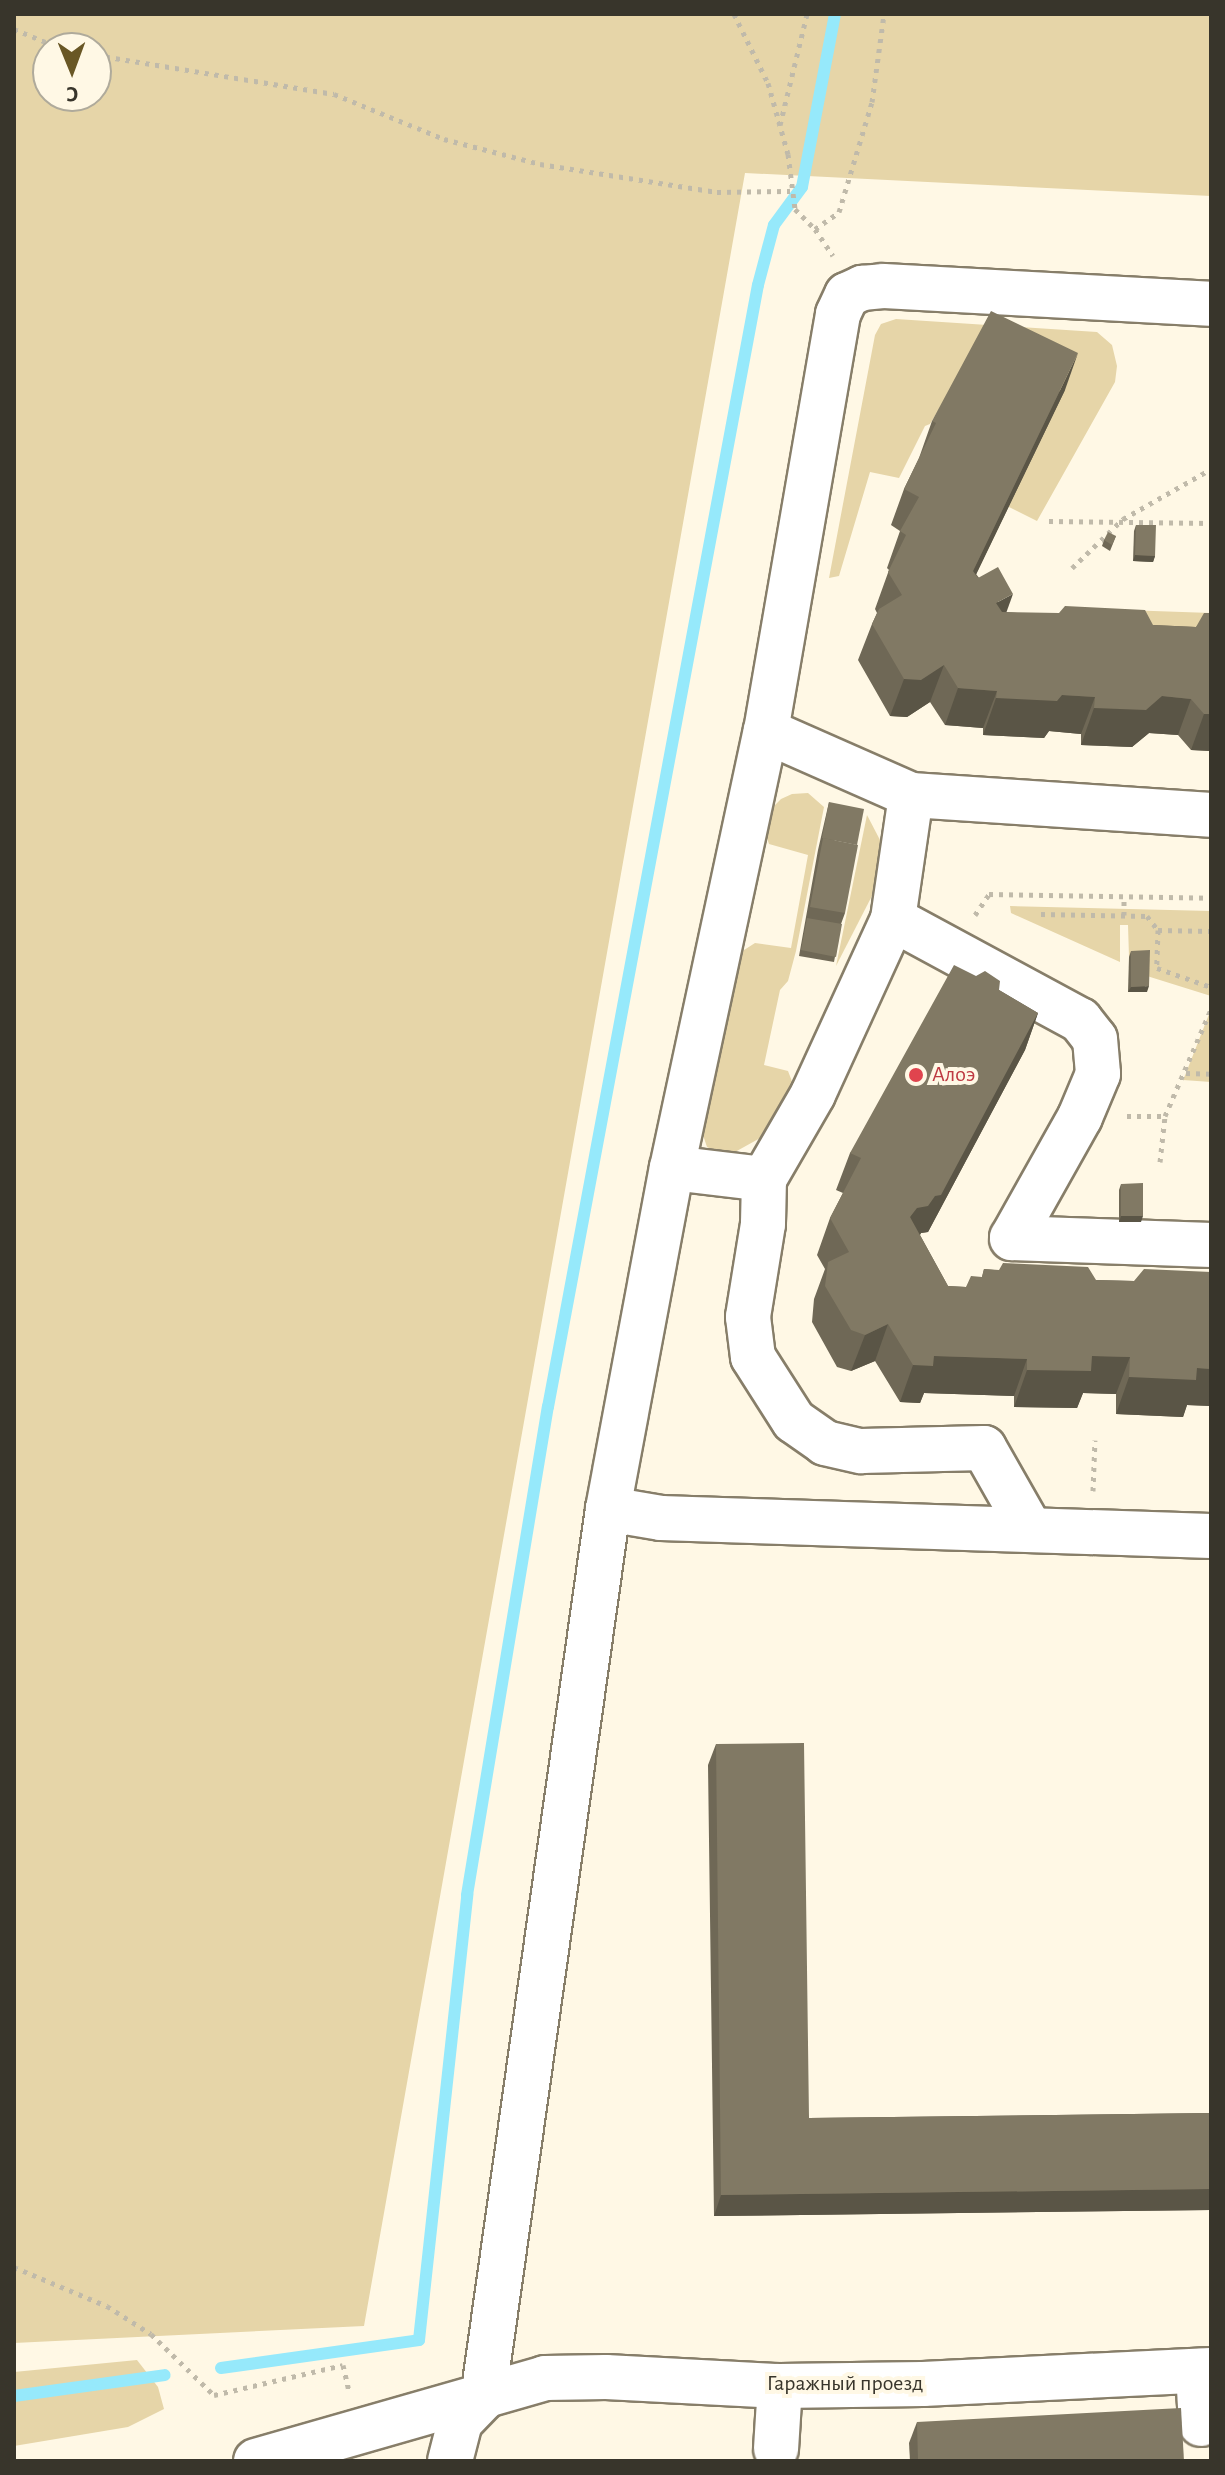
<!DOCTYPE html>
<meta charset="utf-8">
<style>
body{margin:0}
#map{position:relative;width:1225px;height:2475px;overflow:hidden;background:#fff8e5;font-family:"Alegreya Sans",sans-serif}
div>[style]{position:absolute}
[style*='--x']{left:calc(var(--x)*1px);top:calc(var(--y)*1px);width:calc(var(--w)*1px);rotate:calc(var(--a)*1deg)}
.green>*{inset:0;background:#e6d5a8}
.stream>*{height:12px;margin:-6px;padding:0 6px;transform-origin:6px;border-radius:6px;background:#96e9fb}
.path>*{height:5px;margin-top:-2.5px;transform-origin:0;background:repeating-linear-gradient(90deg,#c0baaa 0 4px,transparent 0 10px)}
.roads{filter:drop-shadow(2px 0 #877e69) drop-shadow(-2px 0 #877e69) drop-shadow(0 2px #877e69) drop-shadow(0 -2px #877e69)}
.minor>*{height:44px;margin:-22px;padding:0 22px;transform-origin:22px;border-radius:22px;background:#fff}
.wall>*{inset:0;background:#6f6856}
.shaded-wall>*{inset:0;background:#5a5546}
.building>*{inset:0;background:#817964}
.dots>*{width:22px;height:22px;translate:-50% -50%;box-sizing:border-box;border:4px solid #fff8e5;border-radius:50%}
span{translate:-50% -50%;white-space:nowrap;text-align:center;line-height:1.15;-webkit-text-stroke:8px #fff8e5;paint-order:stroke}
.health-label{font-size:22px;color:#be3a42}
.left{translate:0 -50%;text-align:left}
.street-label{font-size:22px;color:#38352b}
.frame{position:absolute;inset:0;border:16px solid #38352b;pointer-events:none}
.north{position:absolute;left:32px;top:32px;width:80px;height:80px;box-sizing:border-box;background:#fff8e5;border:2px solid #afaa9b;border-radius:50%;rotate:179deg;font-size:22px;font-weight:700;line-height:32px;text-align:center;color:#38352b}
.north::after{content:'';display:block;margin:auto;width:28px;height:36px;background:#695725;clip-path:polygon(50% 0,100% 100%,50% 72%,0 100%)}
</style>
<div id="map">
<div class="green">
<div style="clip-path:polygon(evenodd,14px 14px,1211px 14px,1211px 196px,745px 173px,364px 2326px,14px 2343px,14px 14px,96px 48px,96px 96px,48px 96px,48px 48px,96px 48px)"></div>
<div style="clip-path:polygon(896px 319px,1097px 332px,1112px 345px,1117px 366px,1115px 382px,1037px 521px,1007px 506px,978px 344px,930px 424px,925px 426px,899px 478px,870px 472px,839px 576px,829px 578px,875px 335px,881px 324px)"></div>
<div style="clip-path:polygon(1096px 609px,1211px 613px,1211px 643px)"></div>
<div style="clip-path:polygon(808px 793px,824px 807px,796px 951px,788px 981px,780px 990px,764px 1065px,788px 1071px,793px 1084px,762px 1137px,735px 1152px,719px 1153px,707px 1147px,703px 1135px,741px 952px,755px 943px,791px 948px,808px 855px,769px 844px,763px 826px,770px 810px,781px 799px,792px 794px)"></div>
<div style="clip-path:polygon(867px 815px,880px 840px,882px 868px,876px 888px,836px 966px)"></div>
<div style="clip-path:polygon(1010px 906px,1211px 911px,1211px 996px,1147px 976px,1148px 957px,1129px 957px,1128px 925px,1120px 925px,1120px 962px,1011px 913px)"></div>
<div style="clip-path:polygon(1211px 1009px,1211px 1082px,1183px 1080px,1186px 1073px)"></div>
<div style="clip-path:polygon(137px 2360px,158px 2387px,164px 2409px,128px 2427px,14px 2446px,14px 2372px)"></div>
</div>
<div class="stream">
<div style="--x:221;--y:2368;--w:200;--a:-8"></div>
<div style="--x:419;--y:2340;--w:448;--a:-83.8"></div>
<div style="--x:467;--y:1895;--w:495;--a:-80.6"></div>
<div style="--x:548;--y:1407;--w:1141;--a:-79.4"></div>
<div style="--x:758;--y:285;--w:62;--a:-75.1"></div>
<div style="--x:774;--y:225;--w:47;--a:-53.6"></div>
<div style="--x:802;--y:187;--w:176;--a:-79.2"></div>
<div style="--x:14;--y:2396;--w:152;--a:-7.9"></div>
</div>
<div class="path">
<div style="--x:734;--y:14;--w:77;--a:63.8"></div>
<div style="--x:768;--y:83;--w:74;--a:74.3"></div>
<div style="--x:788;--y:154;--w:55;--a:82.7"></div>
<div style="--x:795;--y:209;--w:28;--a:45"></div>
<div style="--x:815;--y:229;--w:32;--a:56"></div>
<div style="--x:14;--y:29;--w:50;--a:22.4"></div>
<div style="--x:96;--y:55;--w:241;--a:9.3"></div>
<div style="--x:334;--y:94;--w:119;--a:22.2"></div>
<div style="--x:444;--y:139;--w:99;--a:14.6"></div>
<div style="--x:540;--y:164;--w:179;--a:9"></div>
<div style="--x:717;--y:192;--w:73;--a:-0.8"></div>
<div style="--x:780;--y:125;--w:114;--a:-76.3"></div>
<div style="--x:815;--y:229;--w:29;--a:-35"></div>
<div style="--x:839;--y:212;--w:115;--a:-73.3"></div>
<div style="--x:872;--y:102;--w:89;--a:-82.2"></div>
<div style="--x:1049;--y:521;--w:162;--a:0.7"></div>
<div style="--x:1072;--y:568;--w:71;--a:-43.9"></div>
<div style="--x:1123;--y:519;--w:101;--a:-29.6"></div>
<div style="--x:1041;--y:914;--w:106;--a:1.1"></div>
<div style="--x:1147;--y:916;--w:18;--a:52"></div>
<div style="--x:1158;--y:930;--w:53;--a:1.1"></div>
<div style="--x:975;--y:915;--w:25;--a:-56"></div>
<div style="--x:989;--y:894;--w:222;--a:1"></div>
<div style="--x:1124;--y:915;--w:19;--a:-90"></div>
<div style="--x:1158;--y:930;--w:38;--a:92"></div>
<div style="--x:1157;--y:968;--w:57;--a:19.4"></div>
<div style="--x:1186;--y:1073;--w:25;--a:2"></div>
<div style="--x:1127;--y:1116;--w:38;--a:0"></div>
<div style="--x:1165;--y:1116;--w:116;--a:-66.7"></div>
<div style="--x:1160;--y:1162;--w:46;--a:-83.8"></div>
<div style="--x:1093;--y:1491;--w:51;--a:-87.8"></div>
<div style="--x:14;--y:2267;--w:101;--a:22.8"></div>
<div style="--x:107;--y:2306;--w:52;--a:32.5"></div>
<div style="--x:151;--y:2334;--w:88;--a:44.1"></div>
<div style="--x:214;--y:2395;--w:132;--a:-13.1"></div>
<div style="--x:343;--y:2365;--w:26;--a:77"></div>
</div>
<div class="roads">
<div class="minor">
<div style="--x:766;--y:731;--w:158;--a:23.8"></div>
<div style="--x:911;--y:795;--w:301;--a:3.8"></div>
<div style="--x:893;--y:919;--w:213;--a:28.4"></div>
<div style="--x:1080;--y:1020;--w:24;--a:52"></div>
<div style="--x:1095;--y:1039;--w:35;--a:85"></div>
<div style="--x:1098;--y:1074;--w:47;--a:112.7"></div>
<div style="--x:1080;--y:1117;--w:139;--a:119.3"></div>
<div style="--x:1012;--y:1238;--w:199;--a:2"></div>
<div style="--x:672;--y:1168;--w:93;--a:6.8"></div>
<div style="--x:764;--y:1179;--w:98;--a:-60"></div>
<div style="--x:813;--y:1094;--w:192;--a:-65.4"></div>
<div style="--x:893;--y:919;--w:125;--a:-81.7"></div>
<div style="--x:764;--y:1179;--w:45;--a:91.3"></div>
<div style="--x:763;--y:1224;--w:94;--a:99.2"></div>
<div style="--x:748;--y:1317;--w:40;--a:82.9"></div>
<div style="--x:753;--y:1357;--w:76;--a:57.4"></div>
<div style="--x:794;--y:1421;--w:38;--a:35"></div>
<div style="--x:825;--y:1443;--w:37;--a:13"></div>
<div style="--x:861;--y:1451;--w:123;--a:-1.4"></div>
<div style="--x:984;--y:1448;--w:93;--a:60.4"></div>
<div style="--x:608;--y:1509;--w:54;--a:9.6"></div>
<div style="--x:661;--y:1518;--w:550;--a:1.87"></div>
<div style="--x:1198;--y:2371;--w:53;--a:86.8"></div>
<div style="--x:483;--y:2398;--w:898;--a:-82"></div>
<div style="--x:608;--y:1509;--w:347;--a:-79.4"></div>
<div style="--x:672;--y:1168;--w:447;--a:-77.9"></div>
<div style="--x:766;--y:731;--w:423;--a:-80.2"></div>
<div style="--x:838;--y:314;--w:21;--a:-65"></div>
<div style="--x:847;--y:295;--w:17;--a:-25"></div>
<div style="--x:862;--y:288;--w:21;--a:-5"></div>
<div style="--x:883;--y:286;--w:328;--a:3.1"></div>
<div style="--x:776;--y:2449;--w:63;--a:-86.4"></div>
<div style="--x:256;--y:2461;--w:301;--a:-16"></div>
<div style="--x:545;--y:2378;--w:61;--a:-0.9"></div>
<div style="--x:606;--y:2377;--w:174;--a:3"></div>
<div style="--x:780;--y:2386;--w:143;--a:-0.8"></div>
<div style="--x:923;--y:2384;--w:288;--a:-2.8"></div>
<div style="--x:450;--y:2461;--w:40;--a:-75.6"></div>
<div style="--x:460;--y:2422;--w:33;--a:-46"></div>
</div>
</div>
<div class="wall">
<div style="clip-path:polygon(1065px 390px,976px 574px,1006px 612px,1153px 625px,1196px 627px,1211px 613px,1211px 751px,1191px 750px,1178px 735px,1149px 733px,1132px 747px,1081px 745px,1081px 734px,1049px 731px,1044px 738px,983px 735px,983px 728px,945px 725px,930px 702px,907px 717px,890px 716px,858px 660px,872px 624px,877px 613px,875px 609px,889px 570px,887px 568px,900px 531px,891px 525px,904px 489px,919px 458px,932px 421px)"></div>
<div style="clip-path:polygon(1136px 525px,1155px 556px,1153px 562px,1133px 561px,1134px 531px)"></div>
<div style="clip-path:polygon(1116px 536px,1110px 551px,1102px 546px,1104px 540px)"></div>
<div style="clip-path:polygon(829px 802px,845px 913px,841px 924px,834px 962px,799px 956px,818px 850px)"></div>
<div style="clip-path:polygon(1131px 951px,1147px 992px,1128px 992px,1129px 957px)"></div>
<div style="clip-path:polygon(999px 990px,1038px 1013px,1025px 1050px,928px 1232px,921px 1233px,920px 1235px,948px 1286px,966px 1287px,982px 1277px,984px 1269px,1096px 1280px,1134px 1281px,1211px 1272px,1211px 1406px,1187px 1405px,1183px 1417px,1116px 1414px,1116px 1394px,1083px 1393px,1077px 1408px,1014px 1407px,1014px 1396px,924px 1393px,920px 1403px,900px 1402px,875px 1361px,851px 1371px,837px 1367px,812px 1322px,814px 1299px,825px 1269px,817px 1255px,830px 1218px,843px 1193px,836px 1190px,850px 1153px)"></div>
<div style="clip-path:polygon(1121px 1184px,1141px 1222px,1119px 1222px,1119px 1190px)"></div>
<div style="clip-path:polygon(716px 1744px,809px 2118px,1211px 2113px,1211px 2210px,714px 2216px,708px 1765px)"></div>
<div style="clip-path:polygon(917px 2422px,1184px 2461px,910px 2461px,909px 2443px)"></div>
</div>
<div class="shaded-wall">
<div style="clip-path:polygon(1078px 353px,1065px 390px,960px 608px,973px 571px)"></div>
<div style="clip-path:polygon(1135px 555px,1155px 556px,1153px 562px,1133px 561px)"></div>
<div style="clip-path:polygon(1013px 594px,1000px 630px,996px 603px)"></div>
<div style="clip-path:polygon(944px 665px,930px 702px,907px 717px,890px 716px,904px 679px)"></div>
<div style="clip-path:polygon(958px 688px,997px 691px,983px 728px,945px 725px)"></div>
<div style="clip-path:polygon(1062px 695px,1095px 697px,1081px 734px,1049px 731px,1044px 738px,983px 735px,996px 698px)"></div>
<div style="clip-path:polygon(1162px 696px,1191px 699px,1178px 735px,1149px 733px,1132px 747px,1081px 745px,1094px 708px)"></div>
<div style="clip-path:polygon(1204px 714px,1211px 714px,1211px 751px,1191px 750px)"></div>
<div style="clip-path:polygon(1149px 986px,1147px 992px,1128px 992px,1131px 987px)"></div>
<div style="clip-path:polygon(1038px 1013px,1025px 1050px,928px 1232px,921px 1233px,915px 1243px,910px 1217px)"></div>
<div style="clip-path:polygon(1121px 1216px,1143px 1216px,1141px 1222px,1119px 1222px)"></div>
<div style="clip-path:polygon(888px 1324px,875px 1361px,851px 1371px,865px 1335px)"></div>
<div style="clip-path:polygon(934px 1356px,1027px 1359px,1014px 1396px,924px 1393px,920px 1403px,900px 1402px,913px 1365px)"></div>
<div style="clip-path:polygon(1092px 1356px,1130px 1357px,1116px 1394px,1083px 1393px,1077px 1408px,1014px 1407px,1027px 1370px)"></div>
<div style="clip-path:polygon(1197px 1368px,1211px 1369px,1211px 1406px,1187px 1405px,1183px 1417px,1116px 1414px,1129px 1377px)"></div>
<div style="clip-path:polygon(1211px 2189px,1211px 2210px,714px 2216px,721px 2195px)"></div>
</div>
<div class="building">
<div style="clip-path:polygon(991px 311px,1078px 353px,973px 571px,978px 578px,998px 567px,1013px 594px,996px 603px,1002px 612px,1059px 613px,1065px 606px,1145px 610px,1153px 625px,1196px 627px,1204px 613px,1211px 613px,1211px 714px,1204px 714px,1191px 699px,1162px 696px,1146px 710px,1094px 708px,1095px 697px,1062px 695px,1057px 701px,996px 698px,997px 691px,958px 688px,944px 665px,921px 680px,904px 679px,872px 624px,879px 609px,902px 595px,888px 572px,906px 535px,900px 531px,919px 497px,904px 489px,936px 423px,932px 421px)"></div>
<div style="clip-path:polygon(1136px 525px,1156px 525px,1155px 556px,1135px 555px)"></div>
<div style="clip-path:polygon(1108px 532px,1116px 536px,1112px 545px,1104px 540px)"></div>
<div style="clip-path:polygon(829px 802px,864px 809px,857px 845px,822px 838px)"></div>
<div style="clip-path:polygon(823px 838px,858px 845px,845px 913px,810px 907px)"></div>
<div style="clip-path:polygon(807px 918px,842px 924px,836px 957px,801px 950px)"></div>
<div style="clip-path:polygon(1150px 950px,1149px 986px,1131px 987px,1131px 951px)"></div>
<div style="clip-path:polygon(954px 965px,976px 976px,985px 971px,1000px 981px,999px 990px,1038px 1013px,941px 1195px,935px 1196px,928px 1206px,917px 1208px,910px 1217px,948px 1286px,966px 1287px,971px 1276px,982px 1277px,984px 1269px,999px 1270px,1003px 1263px,1088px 1267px,1096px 1280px,1134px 1281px,1144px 1269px,1211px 1272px,1211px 1369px,1197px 1368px,1196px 1380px,1129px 1377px,1130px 1357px,1092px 1356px,1091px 1371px,1027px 1370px,1027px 1359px,934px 1356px,933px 1366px,913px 1365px,888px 1324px,865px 1335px,851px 1330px,825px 1286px,828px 1262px,849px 1252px,830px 1218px,861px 1158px,850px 1153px)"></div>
<div style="clip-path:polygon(1143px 1183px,1143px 1216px,1121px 1216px,1121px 1184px)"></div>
<div style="clip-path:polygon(804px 1743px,809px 2118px,1211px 2113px,1211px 2189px,721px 2195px,716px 1744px)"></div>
<div style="clip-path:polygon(1181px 2408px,1184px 2461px,918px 2461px,917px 2422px)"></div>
</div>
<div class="dots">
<div style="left:916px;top:1075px;background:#e0444e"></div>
</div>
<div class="health-label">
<span class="left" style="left:932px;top:1075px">Алоэ</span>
</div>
<div class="street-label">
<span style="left:845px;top:2384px">Гаражный проезд</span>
</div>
<div class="frame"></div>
<div class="north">С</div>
</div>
